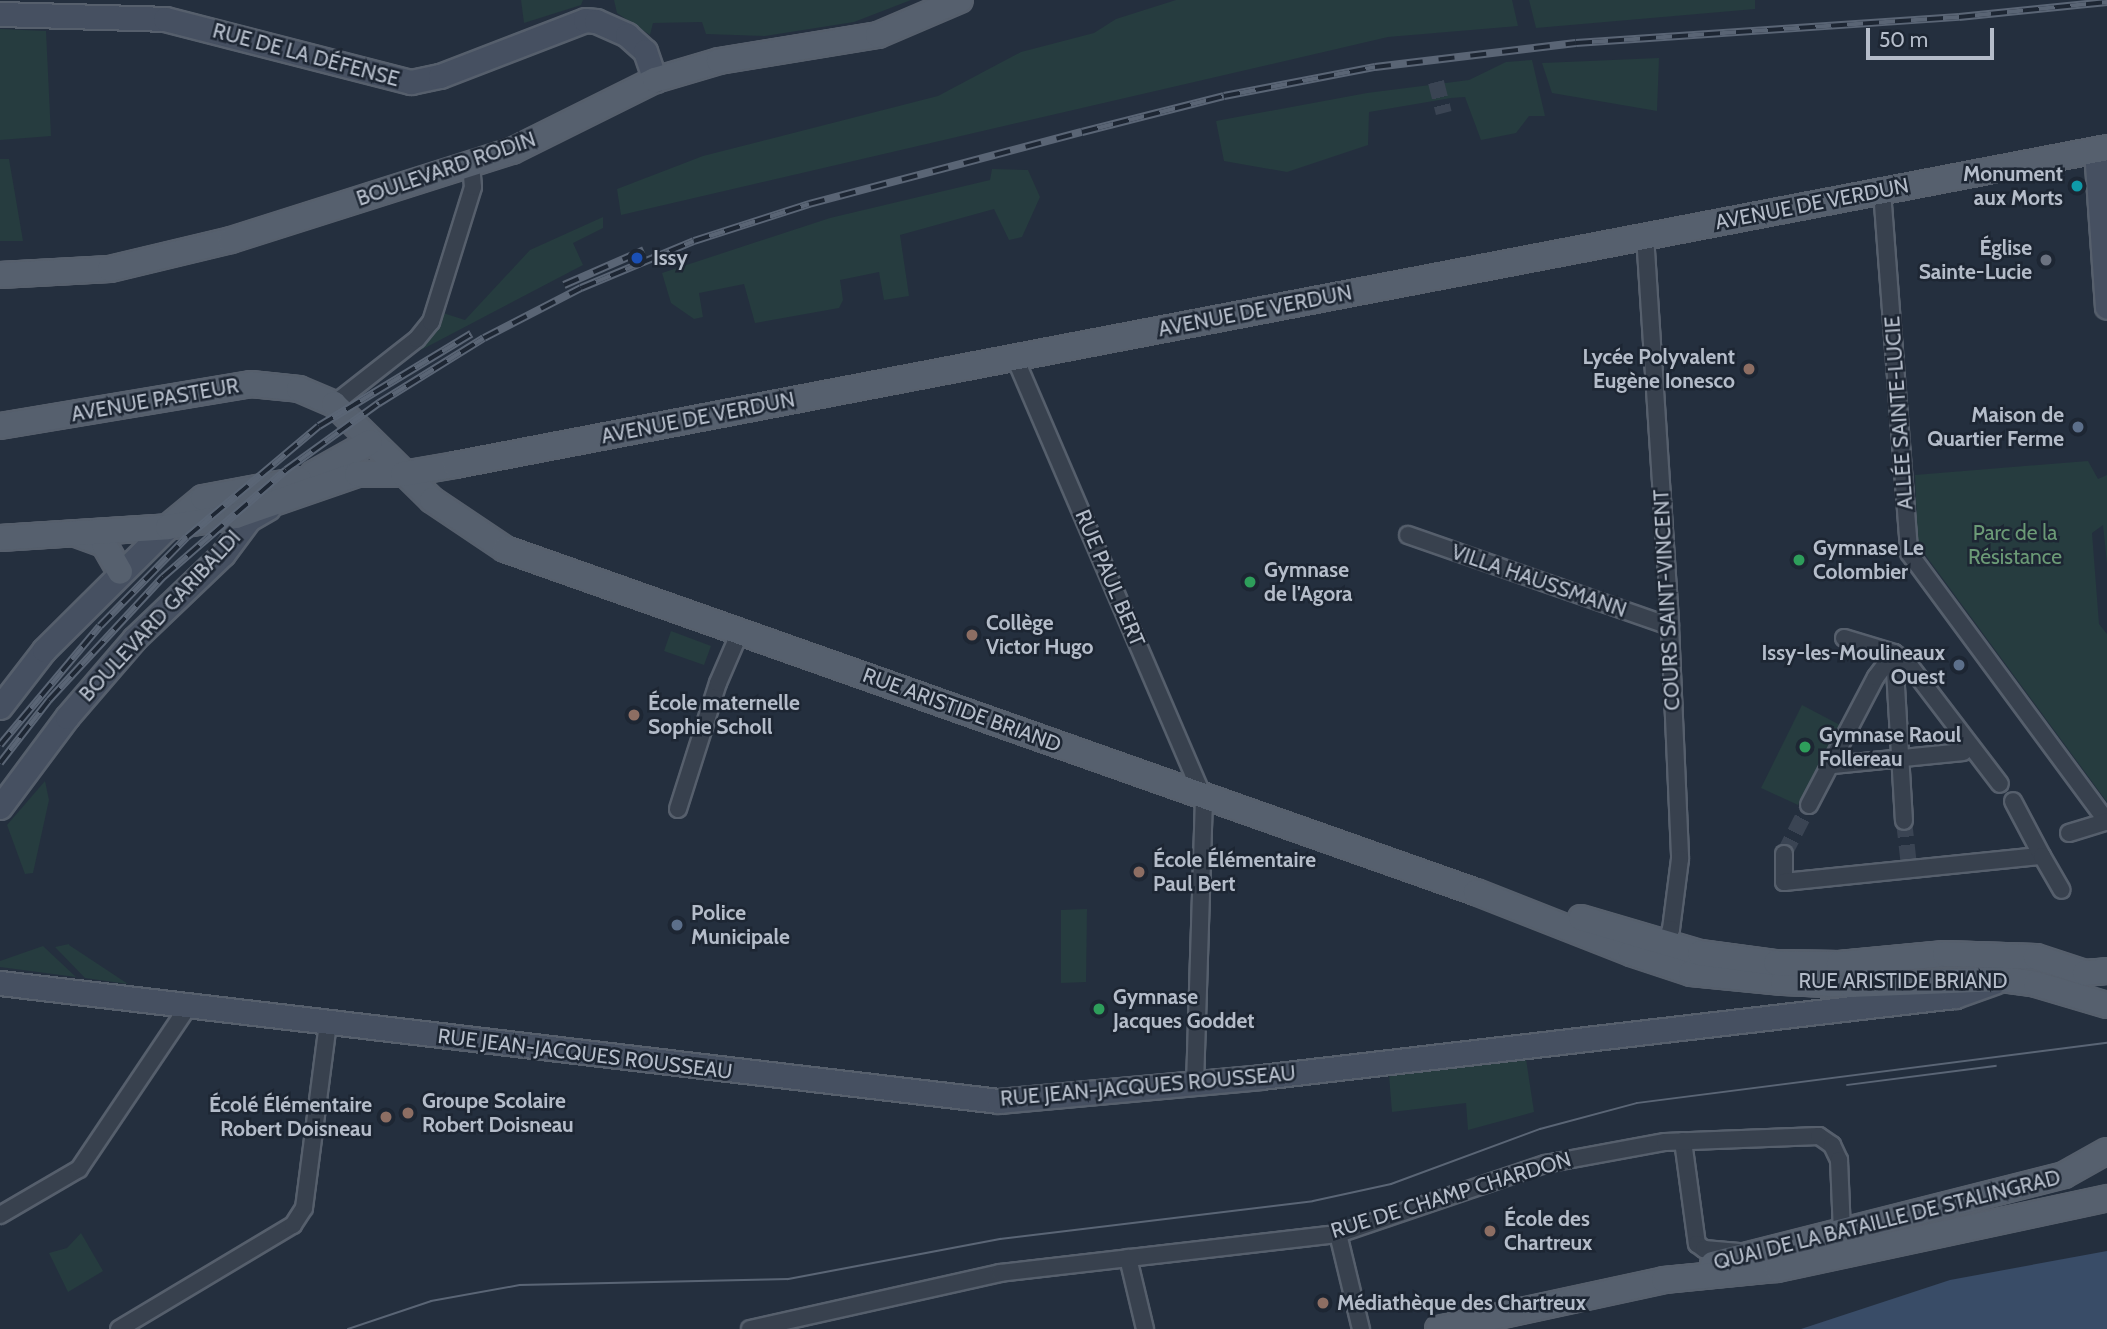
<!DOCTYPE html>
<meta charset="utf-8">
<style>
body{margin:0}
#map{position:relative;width:2107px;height:1329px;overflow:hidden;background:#242f3e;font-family:Cabin,sans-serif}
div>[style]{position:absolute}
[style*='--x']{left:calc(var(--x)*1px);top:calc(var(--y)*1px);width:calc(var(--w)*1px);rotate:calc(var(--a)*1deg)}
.green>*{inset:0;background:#263c3f}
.water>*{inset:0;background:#394c67}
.street-tunnel>*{height:16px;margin-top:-8px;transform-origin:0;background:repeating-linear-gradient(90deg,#3a4453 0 16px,transparent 0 24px)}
.roads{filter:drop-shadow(2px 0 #565f6c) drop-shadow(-2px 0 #565f6c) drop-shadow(0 2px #565f6c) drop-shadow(0 -2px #565f6c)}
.street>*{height:16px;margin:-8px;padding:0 8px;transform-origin:8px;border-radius:8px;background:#38414e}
.secondary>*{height:23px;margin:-11.5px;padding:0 11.5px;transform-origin:11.5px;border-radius:11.5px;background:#465061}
.primary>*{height:24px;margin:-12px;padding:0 12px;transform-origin:12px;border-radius:12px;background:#56606e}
.tram>*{height:2px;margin:-1px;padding:0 1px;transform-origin:1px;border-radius:1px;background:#5a6575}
.rail>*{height:8px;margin-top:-4px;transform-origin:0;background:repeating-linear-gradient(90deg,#1d2633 0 16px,#5a6575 0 32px);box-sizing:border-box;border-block:2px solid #5a6575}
.dots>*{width:19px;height:19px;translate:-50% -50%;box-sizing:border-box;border:4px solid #1d2633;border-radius:50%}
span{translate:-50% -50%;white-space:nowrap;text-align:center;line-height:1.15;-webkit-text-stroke:5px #1d2633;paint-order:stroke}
.street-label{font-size:21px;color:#b4bcc9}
.poi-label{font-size:21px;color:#b4bcc9;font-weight:700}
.right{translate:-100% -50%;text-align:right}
.left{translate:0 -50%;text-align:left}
.park-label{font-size:21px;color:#6b9a76}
.scale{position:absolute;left:1866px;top:28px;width:128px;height:32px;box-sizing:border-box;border:4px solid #b4bcc9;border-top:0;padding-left:9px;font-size:21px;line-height:24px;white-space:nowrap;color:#b4bcc9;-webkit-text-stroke:5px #1d2633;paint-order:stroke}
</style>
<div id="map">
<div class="green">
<div style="clip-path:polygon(521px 0,583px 0,581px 5px,524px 23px)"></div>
<div style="clip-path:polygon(614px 0,911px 0,854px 22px,765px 36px,706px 34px,702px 22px,653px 23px,650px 35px,617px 13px)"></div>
<div style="clip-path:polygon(1176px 0,1512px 0,1518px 26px,1388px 37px,621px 215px,617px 189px,703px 156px,938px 96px,1021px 52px,1094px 33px,1116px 19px)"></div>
<div style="clip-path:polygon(1529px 0,1755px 0,1755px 9px,1536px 28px)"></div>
<div style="clip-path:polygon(0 29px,46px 31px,51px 136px,0 140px)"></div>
<div style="clip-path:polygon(1659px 58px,1657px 111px,1552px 93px,1542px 63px)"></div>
<div style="clip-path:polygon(1532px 60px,1545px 116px,1529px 116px,1516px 133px,1481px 140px,1465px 97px,1451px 98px,1369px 112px,1368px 145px,1287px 172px,1224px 161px,1216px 121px,1367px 93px,1469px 80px,1506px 62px)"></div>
<div style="clip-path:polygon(0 159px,9px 159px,23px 241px,0 241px)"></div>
<div style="clip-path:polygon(992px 169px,1028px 170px,1040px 197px,1022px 237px,1009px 240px,994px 209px,900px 235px,909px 296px,884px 300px,879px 272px,840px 280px,843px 300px,839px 308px,755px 323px,744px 284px,699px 293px,703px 317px,694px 319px,671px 303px,662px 273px,830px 218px,990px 180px)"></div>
<div style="clip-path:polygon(603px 217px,603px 228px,573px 243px,583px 265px,421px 350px,443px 313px,465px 320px,530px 250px)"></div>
<div style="clip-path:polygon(2088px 461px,2098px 479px,2107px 475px,2107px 564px,2103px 525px,2092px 533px,2099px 624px,2107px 634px,2107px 802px,1918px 545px,1915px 475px)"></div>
<div style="clip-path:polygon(671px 631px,711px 646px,704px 665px,664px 651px)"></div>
<div style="clip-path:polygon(1802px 705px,1840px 725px,1798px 805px,1761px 788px)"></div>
<div style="clip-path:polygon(45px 781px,49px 800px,33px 873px,25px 874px,7px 825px)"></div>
<div style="clip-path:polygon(1087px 909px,1086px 982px,1061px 983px,1061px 910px)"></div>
<div style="clip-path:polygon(69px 944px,69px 945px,128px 984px,85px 978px,55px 947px)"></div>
<div style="clip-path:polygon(43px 946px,76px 977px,0 967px,0 961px)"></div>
<div style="clip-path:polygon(1526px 1059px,1534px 1112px,1468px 1130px,1466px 1103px,1392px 1112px,1389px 1075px)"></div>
<div style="clip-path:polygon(81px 1233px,103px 1271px,68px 1292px,49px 1253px,67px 1248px)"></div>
</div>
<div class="water">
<div style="clip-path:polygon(2107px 1251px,2107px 1329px,1801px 1329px,1950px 1280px)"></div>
</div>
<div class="street-tunnel">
<div style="--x:1436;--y:82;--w:32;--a:76"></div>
<div style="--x:1904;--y:821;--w:45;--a:83.7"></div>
<div style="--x:1784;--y:854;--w:55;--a:-63"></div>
</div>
<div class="roads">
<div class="street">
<div style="--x:1882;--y:191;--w:363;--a:85.7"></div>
<div style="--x:1909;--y:553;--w:334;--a:53.6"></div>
<div style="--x:1645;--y:235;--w:392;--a:86.3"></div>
<div style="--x:1670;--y:626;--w:233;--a:87.5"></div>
<div style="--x:1680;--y:859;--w:71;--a:97.3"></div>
<div style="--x:1671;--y:929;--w:22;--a:112"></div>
<div style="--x:1015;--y:358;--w:479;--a:66.8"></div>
<div style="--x:1204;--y:798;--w:283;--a:91.8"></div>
<div style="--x:334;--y:404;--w:105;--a:-38.1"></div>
<div style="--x:417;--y:339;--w:22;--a:-51"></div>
<div style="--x:431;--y:322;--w:141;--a:-72.7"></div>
<div style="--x:473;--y:187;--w:22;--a:-95"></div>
<div style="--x:1408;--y:535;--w:277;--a:19.2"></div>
<div style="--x:1844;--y:638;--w:52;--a:16.7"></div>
<div style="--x:1894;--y:653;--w:168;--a:86.6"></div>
<div style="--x:1833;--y:765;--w:131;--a:-5.7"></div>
<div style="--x:1809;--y:805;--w:144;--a:-62.4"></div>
<div style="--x:1876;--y:677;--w:30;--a:-53"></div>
<div style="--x:1894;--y:653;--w:16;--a:35"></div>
<div style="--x:1907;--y:662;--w:153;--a:52.7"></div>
<div style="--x:678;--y:809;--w:132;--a:-72.4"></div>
<div style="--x:718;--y:683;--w:56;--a:-66.7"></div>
<div style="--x:2069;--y:833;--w:39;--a:-17"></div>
<div style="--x:1784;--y:854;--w:28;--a:90"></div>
<div style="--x:1784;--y:882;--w:259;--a:-5.8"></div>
<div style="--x:2042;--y:856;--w:62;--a:-117.8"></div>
<div style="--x:2042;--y:856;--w:39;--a:60"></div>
<div style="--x:1683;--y:1141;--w:104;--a:82.3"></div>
<div style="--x:1697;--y:1244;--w:9;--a:36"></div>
<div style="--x:1704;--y:1249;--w:35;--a:5"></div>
<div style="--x:0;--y:1215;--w:91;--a:-30.2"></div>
<div style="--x:79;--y:1169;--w:195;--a:-56.1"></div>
<div style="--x:1338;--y:1234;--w:98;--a:76.4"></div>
<div style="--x:1128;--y:1258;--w:73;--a:76.5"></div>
<div style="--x:119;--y:1329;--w:203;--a:-30.9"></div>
<div style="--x:293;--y:1225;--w:20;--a:-57"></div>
<div style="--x:304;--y:1208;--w:187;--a:-82.6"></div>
<div style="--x:750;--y:1329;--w:256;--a:-12.6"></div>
<div style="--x:1000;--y:1273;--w:340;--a:-6.6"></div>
<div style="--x:1338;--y:1234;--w:219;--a:-18.7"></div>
<div style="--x:1545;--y:1164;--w:122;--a:-10.4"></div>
<div style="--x:1665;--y:1142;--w:154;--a:-2.2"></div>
<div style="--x:1819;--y:1136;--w:16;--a:35"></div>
<div style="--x:1832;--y:1145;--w:17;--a:65"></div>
<div style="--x:1839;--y:1160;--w:73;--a:87.6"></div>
</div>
<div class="secondary">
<div style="--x:0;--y:14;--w:165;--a:1.7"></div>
<div style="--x:165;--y:19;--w:254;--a:14.4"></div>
<div style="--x:411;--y:82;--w:30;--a:-12"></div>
<div style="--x:440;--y:76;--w:155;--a:-21.1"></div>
<div style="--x:585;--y:20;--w:11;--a:5"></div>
<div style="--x:596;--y:21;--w:34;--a:24"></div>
<div style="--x:627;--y:35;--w:24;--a:42"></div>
<div style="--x:645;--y:51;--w:31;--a:71"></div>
<div style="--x:2096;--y:150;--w:157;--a:86"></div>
<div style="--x:0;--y:707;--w:72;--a:-52.3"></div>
<div style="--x:44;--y:650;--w:175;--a:-44.8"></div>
<div style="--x:0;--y:807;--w:112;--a:-53.3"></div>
<div style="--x:67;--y:717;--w:103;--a:-49.3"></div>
<div style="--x:134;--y:639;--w:123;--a:-43.7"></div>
<div style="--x:223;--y:554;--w:44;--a:-53.4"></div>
<div style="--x:249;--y:519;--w:22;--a:-30"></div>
<div style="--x:0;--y:983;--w:1006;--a:6.74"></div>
<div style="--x:999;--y:1101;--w:263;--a:-5.2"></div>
<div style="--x:1261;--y:1077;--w:699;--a:-6.66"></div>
<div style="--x:1955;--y:996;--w:41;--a:-19.7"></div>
</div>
<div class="primary">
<div style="--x:0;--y:275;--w:110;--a:-3.1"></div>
<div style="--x:110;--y:269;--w:124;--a:-13.5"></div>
<div style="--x:231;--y:240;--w:295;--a:-17.6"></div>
<div style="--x:512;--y:151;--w:160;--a:-26.4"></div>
<div style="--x:655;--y:80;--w:67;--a:-16.5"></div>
<div style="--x:719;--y:61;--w:161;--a:-9.3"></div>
<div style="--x:878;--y:35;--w:89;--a:-23.1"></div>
<div style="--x:0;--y:426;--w:254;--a:-9.5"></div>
<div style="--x:251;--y:384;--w:48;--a:5.9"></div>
<div style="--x:299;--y:389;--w:38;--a:23"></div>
<div style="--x:334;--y:404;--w:137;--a:44.4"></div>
<div style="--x:432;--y:500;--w:88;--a:33.9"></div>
<div style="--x:505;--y:549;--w:1030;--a:19.46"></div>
<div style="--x:1476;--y:892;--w:167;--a:21.5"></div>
<div style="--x:1631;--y:953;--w:63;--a:18.4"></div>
<div style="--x:1691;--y:973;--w:92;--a:5.6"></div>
<div style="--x:1783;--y:982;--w:67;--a:2.6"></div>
<div style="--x:1850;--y:985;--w:152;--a:-2.3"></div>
<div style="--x:2002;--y:979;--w:34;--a:8"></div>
<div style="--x:2036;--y:984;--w:74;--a:16.5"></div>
<div style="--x:313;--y:474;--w:65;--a:-29.3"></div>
<div style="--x:169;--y:526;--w:44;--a:-39.5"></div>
<div style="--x:203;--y:498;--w:98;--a:-10.6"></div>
<div style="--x:76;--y:534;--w:30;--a:20"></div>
<div style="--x:104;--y:544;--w:32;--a:60"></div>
<div style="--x:0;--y:538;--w:168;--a:-3.7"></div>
<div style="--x:168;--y:527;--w:69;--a:-9.2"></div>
<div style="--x:236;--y:516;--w:128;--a:-19.1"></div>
<div style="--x:357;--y:474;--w:46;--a:0"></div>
<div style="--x:403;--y:474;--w:53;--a:-9.8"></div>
<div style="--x:455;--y:465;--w:1682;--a:-10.86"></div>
<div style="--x:1581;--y:918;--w:124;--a:16.4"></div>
<div style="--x:1700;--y:953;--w:77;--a:7.5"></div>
<div style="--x:1776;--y:963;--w:63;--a:0.9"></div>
<div style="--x:1839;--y:964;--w:106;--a:-5.4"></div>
<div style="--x:1945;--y:954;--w:91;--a:1.9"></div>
<div style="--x:2036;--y:957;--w:52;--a:18.1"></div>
<div style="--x:2085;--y:973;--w:22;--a:-5"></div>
<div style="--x:1713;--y:1264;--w:362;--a:-14.2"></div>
<div style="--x:2064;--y:1175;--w:49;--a:-29.2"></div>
<div style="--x:1438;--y:1329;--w:231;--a:-12.2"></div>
<div style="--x:1664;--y:1280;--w:114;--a:-5.6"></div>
<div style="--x:1777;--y:1269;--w:338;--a:-12.1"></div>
</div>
</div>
<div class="tram">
<div style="--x:1847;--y:1085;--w:150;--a:-7.3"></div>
<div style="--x:348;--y:1329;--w:88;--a:-18.6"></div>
<div style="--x:431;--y:1301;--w:90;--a:-10.2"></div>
<div style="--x:520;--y:1285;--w:268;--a:-1.3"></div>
<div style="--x:788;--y:1279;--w:216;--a:-10.7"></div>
<div style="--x:1000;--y:1239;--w:315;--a:-6.9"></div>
<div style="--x:1313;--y:1201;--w:80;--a:-12.3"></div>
<div style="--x:1391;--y:1184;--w:159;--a:-20.3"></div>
<div style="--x:1540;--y:1129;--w:100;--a:-15"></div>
<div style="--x:1637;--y:1103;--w:474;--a:-7.3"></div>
</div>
<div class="rail">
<div style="--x:564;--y:285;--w:87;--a:-23.6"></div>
<div style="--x:0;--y:745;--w:155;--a:-50"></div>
<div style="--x:100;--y:626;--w:124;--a:-45.7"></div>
<div style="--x:187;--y:537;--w:172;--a:-40.1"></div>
<div style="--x:319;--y:426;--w:178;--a:-31.2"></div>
<div style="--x:0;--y:763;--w:80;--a:-52.1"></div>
<div style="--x:49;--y:700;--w:168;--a:-47.2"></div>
<div style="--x:163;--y:577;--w:163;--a:-41"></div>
<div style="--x:286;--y:470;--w:115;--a:-35.8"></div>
<div style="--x:379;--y:403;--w:123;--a:-31.8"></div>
<div style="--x:484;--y:338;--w:109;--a:-27.3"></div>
<div style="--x:581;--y:288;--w:122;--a:-22.6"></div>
<div style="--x:694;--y:241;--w:121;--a:-17.8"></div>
<div style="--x:809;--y:204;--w:282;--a:-14.8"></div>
<div style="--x:1082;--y:132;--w:146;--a:-14.2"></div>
<div style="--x:1224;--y:96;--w:154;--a:-10.9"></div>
<div style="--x:1375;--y:67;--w:202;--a:-6.8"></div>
<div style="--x:1576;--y:43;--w:384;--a:-3.9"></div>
<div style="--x:1959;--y:17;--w:149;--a:-5.8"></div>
</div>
<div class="dots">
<div style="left:2077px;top:186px;background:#0f9aa8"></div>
<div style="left:637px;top:258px;background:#1a4fb4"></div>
<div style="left:2046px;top:260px;background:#6b7280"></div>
<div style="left:1749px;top:369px;background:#8d6e63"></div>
<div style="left:2078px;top:427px;background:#5c6f8a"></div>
<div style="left:1799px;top:560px;background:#2e9e5b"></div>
<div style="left:1250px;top:582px;background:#2e9e5b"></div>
<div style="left:972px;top:635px;background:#8d6e63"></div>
<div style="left:1959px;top:665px;background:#5c6f8a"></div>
<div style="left:634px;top:715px;background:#8d6e63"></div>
<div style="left:1805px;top:747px;background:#2e9e5b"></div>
<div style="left:1139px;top:872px;background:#8d6e63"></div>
<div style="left:677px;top:925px;background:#5c6f8a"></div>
<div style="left:1099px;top:1009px;background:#2e9e5b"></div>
<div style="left:408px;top:1113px;background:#8d6e63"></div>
<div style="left:386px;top:1117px;background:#8d6e63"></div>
<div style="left:1490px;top:1231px;background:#8d6e63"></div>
<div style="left:1323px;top:1303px;background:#8d6e63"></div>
</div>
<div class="street-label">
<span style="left:306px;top:55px;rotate:15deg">RUE DE LA DÉFENSE</span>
<span style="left:446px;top:169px;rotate:-19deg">BOULEVARD RODIN</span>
<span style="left:1812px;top:204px;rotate:-11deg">AVENUE DE VERDUN</span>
<span style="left:1255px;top:311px;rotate:-11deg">AVENUE DE VERDUN</span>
<span style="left:155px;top:400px;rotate:-10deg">AVENUE PASTEUR</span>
<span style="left:1899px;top:413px;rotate:-94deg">ALLÉE SAINTE-LUCIE</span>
<span style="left:698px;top:418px;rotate:-11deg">AVENUE DE VERDUN</span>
<span style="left:1110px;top:578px;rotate:67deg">RUE PAUL BERT</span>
<span style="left:1539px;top:581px;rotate:19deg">VILLA HAUSSMANN</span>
<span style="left:1667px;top:600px;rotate:-93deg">COURS SAINT-VINCENT</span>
<span style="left:160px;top:616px;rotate:-47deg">BOULEVARD GARIBALDI</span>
<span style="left:962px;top:710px;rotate:20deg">RUE ARISTIDE BRIAND</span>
<span style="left:1903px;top:981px">RUE ARISTIDE BRIAND</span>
<span style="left:585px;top:1054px;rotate:7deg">RUE JEAN-JACQUES ROUSSEAU</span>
<span style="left:1148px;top:1086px;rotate:-5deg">RUE JEAN-JACQUES ROUSSEAU</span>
<span style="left:1451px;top:1195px;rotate:-17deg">RUE DE CHAMP CHARDON</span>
<span style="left:1887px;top:1220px;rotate:-14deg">QUAI DE LA BATAILLE DE STALINGRAD</span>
</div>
<div class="poi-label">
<span class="right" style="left:2063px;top:186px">Monument<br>aux Morts</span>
<span class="right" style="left:2032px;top:260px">Église<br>Sainte-Lucie</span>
<span class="left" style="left:653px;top:258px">Issy</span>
<span class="right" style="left:1735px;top:369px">Lycée Polyvalent<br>Eugène Ionesco</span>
<span class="right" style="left:2064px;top:427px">Maison de<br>Quartier Ferme</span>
<span class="left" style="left:1813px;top:560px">Gymnase Le<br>Colombier</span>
<span class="left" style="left:1264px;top:582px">Gymnase<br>de l'Agora</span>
<span class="left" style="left:986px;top:635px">Collège<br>Victor Hugo</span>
<span class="right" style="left:1945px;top:665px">Issy-les-Moulineaux<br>Ouest</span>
<span class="left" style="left:648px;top:715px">École maternelle<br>Sophie Scholl</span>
<span class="left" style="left:1819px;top:747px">Gymnase Raoul<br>Follereau</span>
<span class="left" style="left:1153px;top:872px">École Élémentaire<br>Paul Bert</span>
<span class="left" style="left:691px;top:925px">Police<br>Municipale</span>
<span class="left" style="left:1113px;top:1009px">Gymnase<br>Jacques Goddet</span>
<span class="left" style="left:422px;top:1113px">Groupe Scolaire<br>Robert Doisneau</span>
<span class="right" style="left:372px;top:1117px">Écolé Élémentaire<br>Robert Doisneau</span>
<span class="left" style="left:1504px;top:1231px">École des<br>Chartreux</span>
<span class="left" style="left:1337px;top:1303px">Médiathèque des Chartreux</span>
</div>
<div class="park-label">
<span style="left:2015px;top:545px">Parc de la<br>Résistance</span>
</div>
<div class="scale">50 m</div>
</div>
